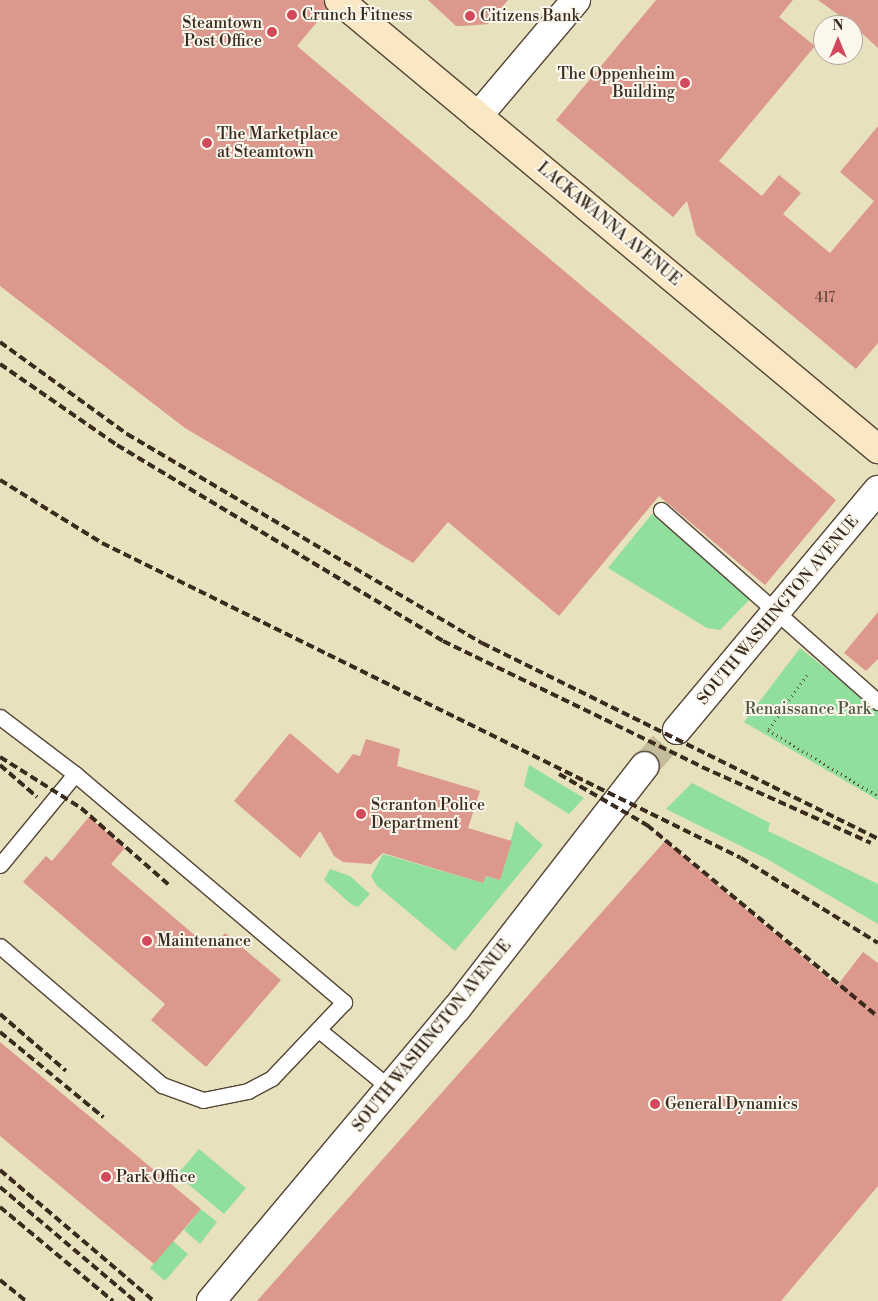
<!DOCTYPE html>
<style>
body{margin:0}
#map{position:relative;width:878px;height:1301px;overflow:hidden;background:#e7e1bd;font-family:"Libre Bodoni",serif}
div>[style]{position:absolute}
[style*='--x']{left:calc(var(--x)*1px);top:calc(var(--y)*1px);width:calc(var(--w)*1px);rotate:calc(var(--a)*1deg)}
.green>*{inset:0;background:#91df9c}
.building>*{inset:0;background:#dc988d}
.tertiary-tunnel>*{height:28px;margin-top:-14px;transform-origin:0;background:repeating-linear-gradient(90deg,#c5bc9d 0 28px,transparent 0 42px)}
.path>*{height:3px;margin-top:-1.5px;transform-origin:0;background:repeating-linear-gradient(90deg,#554536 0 1px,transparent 0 5px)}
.roads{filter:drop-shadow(1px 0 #554536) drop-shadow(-1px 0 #554536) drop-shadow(0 1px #554536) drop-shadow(0 -1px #554536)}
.service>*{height:15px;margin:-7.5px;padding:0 7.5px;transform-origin:7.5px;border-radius:7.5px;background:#fff}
.minor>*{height:28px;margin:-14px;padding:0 14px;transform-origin:14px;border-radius:14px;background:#fff}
.tertiary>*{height:28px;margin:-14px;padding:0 14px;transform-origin:14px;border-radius:14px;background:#fff}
.secondary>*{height:28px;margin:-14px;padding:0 14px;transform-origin:14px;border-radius:14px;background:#fae7c3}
.rail>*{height:4px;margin-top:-2px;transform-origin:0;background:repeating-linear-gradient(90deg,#3b2a1e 0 8px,transparent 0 12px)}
.dots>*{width:14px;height:14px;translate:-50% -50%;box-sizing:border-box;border:2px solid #fbf7ec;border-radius:50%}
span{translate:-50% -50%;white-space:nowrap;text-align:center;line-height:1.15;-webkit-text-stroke:4px #fbf7ec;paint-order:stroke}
.number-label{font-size:14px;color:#63463a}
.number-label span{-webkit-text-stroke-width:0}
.poi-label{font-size:16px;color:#3b2a1e}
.left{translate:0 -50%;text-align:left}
.right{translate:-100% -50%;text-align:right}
.street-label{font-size:16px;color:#3b2a1e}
.park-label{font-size:16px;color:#50573e}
.north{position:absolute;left:813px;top:15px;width:50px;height:50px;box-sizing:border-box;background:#fbf7ec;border:1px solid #aea59a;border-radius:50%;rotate:0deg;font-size:14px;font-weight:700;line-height:20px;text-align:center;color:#3b2a1e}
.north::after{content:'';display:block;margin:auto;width:18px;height:22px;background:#d1495b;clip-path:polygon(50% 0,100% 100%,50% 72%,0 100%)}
</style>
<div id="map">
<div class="green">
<div style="clip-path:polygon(652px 514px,751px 598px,720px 630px,707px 628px,608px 568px)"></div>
<div style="clip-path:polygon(800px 648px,878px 710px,878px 800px,744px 722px)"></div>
<div style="clip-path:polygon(529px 765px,584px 798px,569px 814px,524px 786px)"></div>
<div style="clip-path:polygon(692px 783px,770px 823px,768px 831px,878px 884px,878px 924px,767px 859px,666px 809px)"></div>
<div style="clip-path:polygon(516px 821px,543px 845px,455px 951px,377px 886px,371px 876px,383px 854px,483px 883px,486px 876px,500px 880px)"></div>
<div style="clip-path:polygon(330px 869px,350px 876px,370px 894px,358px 907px,352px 905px,324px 880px)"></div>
<div style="clip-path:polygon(199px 1149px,246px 1188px,224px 1214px,177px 1175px)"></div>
<div style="clip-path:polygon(201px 1209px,217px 1222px,200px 1244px,184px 1230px)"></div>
<div style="clip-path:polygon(173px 1241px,188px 1254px,165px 1281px,150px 1268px)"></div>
</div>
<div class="building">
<div style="clip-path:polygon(0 0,324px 0,327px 10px,297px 46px,836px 500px,765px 585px,659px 496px,559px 616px,448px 522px,413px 563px,185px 428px,0 286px)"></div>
<div style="clip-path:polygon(428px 0,508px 0,488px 24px,464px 26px,456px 26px)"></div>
<div style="clip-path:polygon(656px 0,793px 0,779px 17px,815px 46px,719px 161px,762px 196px,779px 175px,801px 193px,783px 214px,830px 253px,874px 201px,840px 172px,878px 126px,878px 343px,856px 369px,696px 235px,687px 201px,673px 217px,556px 120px)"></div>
<div style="clip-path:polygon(818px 0,878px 0,878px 48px,853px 25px)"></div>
<div style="clip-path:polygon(878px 612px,878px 659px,866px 671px,844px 653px)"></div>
<div style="clip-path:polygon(290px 733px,338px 774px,353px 754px,360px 756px,366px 739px,400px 749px,397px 766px,480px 791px,468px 828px,512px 841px,500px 880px,486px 876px,483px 883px,383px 853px,371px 864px,343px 862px,334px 856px,320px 831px,300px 858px,234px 801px)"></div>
<div style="clip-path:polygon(89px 817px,125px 848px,111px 864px,211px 949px,225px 933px,281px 980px,206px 1067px,151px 1020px,165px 1004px,23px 882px,46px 856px,52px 861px)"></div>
<div style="clip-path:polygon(665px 841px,837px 986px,863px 952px,878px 963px,878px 1186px,781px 1301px,257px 1301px)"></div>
<div style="clip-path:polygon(0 1042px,201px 1209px,154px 1264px,0 1136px)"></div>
</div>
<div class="tertiary-tunnel">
<div style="--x:645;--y:766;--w:48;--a:-48.4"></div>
</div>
<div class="path">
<div style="--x:807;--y:675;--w:67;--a:125.3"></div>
<div style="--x:768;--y:730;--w:128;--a:31"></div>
</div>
<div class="roads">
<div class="service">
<div style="--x:661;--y:510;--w:290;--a:41.5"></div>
<div style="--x:0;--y:717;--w:94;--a:37.2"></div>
<div style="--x:75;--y:774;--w:353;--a:40.3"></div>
<div style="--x:344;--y:1002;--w:105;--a:133.5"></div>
<div style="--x:272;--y:1078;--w:27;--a:152"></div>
<div style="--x:248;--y:1091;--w:46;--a:168.7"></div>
<div style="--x:203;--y:1100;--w:44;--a:-159.9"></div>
<div style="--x:162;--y:1085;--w:213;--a:-139.4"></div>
<div style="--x:0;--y:865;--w:118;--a:-50.5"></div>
<div style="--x:320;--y:1031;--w:92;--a:39.2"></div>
</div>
<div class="minor">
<div style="--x:478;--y:116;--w:152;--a:-49.8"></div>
</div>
<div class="tertiary">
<div style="--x:677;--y:730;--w:313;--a:-50.1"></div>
<div style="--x:211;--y:1301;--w:383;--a:-50"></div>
<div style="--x:457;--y:1008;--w:306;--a:-52.2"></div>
</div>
<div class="secondary">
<div style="--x:339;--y:0;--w:702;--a:39.8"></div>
</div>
</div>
<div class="rail">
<div style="--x:0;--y:342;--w:157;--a:35.9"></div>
<div style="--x:127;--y:434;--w:412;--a:30.5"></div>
<div style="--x:482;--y:643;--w:442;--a:26.3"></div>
<div style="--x:0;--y:364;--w:142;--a:34.7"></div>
<div style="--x:117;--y:445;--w:380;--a:31"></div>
<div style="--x:443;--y:641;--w:288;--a:25.9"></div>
<div style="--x:702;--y:767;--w:185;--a:24.2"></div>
<div style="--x:0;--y:480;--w:120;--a:31.7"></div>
<div style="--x:102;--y:543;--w:712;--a:26.24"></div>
<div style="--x:741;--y:858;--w:161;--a:31.8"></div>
<div style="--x:0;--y:757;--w:96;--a:32.2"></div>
<div style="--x:81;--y:808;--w:117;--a:41.2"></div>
<div style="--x:0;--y:765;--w:49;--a:40.9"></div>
<div style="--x:559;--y:774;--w:102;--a:30.1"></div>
<div style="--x:647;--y:825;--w:300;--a:39.7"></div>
<div style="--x:0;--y:1014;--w:87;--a:40.8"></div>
<div style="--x:0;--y:1032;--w:134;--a:39.5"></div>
<div style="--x:0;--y:1170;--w:202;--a:40.4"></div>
<div style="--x:0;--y:1187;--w:177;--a:40.2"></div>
<div style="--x:0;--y:1207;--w:147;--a:39.8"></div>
<div style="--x:0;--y:1280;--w:33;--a:39"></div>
</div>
<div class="dots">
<div style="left:292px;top:15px;background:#d1495b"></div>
<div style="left:470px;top:16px;background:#d1495b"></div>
<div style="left:272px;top:32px;background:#d1495b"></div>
<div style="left:685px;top:83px;background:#d1495b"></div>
<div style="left:207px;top:143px;background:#d1495b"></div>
<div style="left:361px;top:814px;background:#d1495b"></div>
<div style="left:147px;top:941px;background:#d1495b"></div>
<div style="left:655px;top:1104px;background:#d1495b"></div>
<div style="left:106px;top:1177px;background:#d1495b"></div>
</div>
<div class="number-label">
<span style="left:825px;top:298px">417</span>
</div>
<div class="poi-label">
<span class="left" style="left:302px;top:15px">Crunch Fitness</span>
<span class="left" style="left:480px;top:16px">Citizens Bank</span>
<span class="right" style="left:262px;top:32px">Steamtown<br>Post Office</span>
<span class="right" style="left:675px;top:83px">The Oppenheim<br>Building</span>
<span class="left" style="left:217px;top:143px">The Marketplace<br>at Steamtown</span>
<span class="left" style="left:371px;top:814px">Scranton Police<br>Department</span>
<span class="left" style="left:157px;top:941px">Maintenance</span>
<span class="left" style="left:665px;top:1104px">General Dynamics</span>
<span class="left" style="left:116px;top:1177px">Park Office</span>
</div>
<div class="street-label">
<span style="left:609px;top:224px;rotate:40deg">LACKAWANNA AVENUE</span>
<span style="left:778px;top:610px;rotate:-50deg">SOUTH WASHINGTON AVENUE</span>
<span style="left:432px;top:1036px;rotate:-51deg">SOUTH WASHINGTON AVENUE</span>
</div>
<div class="park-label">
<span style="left:808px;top:709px">Renaissance Park</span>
</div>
<div class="north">N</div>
</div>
